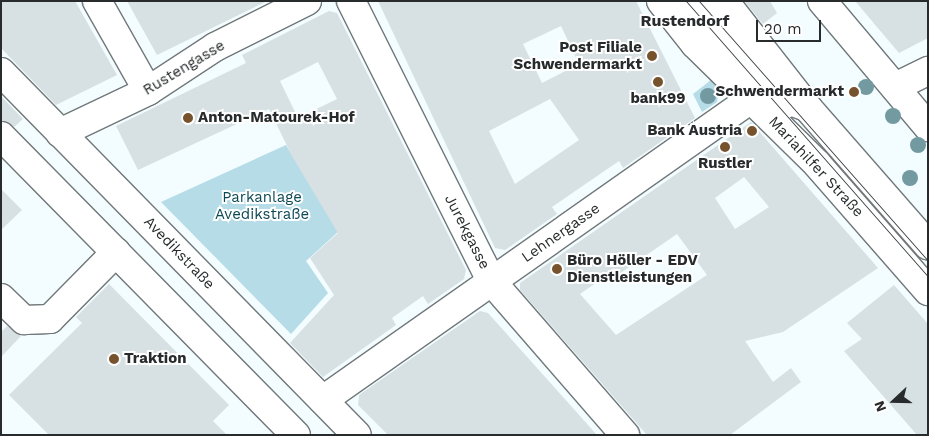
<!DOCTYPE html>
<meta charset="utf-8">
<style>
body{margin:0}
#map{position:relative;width:929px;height:436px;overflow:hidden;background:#f3fcfe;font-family:"Work Sans",sans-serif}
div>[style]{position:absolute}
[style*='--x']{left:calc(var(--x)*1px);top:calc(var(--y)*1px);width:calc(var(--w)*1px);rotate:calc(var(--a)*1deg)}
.green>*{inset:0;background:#b5dce7}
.building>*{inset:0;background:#d7e0e2}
.roads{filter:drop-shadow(1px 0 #71787a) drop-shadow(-1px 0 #71787a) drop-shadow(0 1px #71787a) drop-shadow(0 -1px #71787a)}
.minor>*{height:28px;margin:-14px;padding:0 14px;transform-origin:14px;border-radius:14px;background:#fff}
.tram>*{height:1px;margin:-0.5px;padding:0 0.5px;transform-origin:0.5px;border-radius:0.5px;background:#3c4041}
.trees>*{width:16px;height:16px;margin:-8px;border-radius:50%;background:#749aa1}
.dots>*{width:14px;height:14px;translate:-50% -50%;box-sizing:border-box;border:2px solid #fff;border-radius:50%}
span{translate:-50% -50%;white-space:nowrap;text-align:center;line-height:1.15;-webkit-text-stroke:4px #fff;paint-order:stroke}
.poi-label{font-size:15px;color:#282b2c;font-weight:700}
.right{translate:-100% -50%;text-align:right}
.left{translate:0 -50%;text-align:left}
.street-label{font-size:15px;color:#282b2c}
.park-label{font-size:15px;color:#0d4955}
.neighbourhood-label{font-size:16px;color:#282b2c;font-weight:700}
.frame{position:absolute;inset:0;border:2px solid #282b2c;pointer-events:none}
.north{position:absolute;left:869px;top:376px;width:50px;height:50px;-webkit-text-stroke:4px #fff;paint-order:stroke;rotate:249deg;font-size:14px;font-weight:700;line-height:20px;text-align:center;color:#282b2c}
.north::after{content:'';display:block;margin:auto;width:18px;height:22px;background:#282b2c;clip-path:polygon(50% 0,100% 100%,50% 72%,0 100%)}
.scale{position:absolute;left:756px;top:20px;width:65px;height:22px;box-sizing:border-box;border:2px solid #282b2c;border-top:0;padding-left:6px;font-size:15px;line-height:18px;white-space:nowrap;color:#282b2c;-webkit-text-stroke:4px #fff;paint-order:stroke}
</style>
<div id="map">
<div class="green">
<div style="clip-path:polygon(711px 80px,719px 90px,717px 102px,702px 112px,693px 94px)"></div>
<div style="clip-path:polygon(286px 145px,338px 232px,306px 261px,328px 293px,291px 334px,161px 202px)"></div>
</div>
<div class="building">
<div style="clip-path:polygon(1px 1px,75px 1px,117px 75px,56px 105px,1px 48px)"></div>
<div style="clip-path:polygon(127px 1px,267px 1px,157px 55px)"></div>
<div style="clip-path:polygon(evenodd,378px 1px,636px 1px,695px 118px,623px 168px,619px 161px,552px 207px,557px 214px,505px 250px,495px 248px,378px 1px,561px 26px,579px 64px,542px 83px,523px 44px,561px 26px,378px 1px,550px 99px,579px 140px,515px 184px,489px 131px,550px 99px)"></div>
<div style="clip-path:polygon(744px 1px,770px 1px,777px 13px,763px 24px)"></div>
<div style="clip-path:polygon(855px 1px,928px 1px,928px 38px,899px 53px)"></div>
<div style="clip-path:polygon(evenodd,329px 11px,337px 13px,466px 270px,464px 279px,428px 304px,423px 296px,392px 318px,396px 325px,323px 377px,290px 343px,334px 295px,310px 258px,338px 233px,292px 156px,269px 109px,138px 170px,116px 126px,246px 63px,242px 55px,329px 11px,318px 62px,337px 99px,298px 118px,280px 81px,318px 62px)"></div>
<div style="clip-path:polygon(1px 96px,23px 119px,14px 127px,1px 121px)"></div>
<div style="clip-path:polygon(evenodd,751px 122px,878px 268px,783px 332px,745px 341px,773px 382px,791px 368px,801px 382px,730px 435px,647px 435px,520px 290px,520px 283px,751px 122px,744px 177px,769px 207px,735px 229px,715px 198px,744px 177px,751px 122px,677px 234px,707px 275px,616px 335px,580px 294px,616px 269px,619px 274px,677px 234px)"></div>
<div style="clip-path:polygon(1px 189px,22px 210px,1px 230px)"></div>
<div style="clip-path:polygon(109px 284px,229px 405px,213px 421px,227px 435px,49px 435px,9px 395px,82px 323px,76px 317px)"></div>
<div style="clip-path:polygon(894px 285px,928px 324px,928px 435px,917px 435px,844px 351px,862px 339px,847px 323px)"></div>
<div style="clip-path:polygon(480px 311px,488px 313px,597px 435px,388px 435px,358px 405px,359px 395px)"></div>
<div style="clip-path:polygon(7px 326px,22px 335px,1px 357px,1px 332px)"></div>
</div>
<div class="roads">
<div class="minor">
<div style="--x:97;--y:1;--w:103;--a:60.5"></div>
<div style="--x:351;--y:1;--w:314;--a:63.4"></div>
<div style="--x:492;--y:282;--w:203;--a:49"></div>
<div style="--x:661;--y:1;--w:55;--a:51.7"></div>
<div style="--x:695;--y:44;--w:171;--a:44.5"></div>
<div style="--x:817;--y:164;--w:169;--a:48.8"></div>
<div style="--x:693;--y:1;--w:138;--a:48.8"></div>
<div style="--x:724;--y:1;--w:135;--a:51.9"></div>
<div style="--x:807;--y:107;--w:184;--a:48.8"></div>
<div style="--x:822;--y:1;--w:165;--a:49.9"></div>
<div style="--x:1;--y:72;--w:508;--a:45.56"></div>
<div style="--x:895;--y:87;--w:37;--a:-26"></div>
<div style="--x:60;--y:133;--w:98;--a:-25.5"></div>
<div style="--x:148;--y:91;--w:80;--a:-33.3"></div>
<div style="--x:215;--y:47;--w:103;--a:-26.6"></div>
<div style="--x:1;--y:136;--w:420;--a:45.4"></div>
<div style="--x:1;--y:298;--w:32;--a:44"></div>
<div style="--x:24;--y:320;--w:26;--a:-2"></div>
<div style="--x:50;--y:319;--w:94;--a:-45.4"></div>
<div style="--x:323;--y:400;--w:523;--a:-35.12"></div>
<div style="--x:751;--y:99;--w:24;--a:-9"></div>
<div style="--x:775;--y:95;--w:34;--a:21"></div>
</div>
</div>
<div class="tram">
<div style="--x:686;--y:1;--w:366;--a:48.7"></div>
<div style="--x:699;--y:1;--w:346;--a:48.6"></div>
</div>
<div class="trees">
<div style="left:866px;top:87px"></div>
<div style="left:708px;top:96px"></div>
<div style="left:893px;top:116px"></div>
<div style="left:918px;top:145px"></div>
<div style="left:910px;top:178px"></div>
</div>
<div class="dots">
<div style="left:652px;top:56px;background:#77532d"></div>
<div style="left:658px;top:82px;background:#77532d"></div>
<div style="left:854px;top:92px;background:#77532d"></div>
<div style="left:188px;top:118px;background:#77532d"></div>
<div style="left:752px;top:131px;background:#77532d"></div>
<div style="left:725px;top:147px;background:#77532d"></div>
<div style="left:557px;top:269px;background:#77532d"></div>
<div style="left:114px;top:359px;background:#77532d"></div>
</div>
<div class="poi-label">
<span class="right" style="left:642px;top:56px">Post Filiale<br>Schwendermarkt</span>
<span class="right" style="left:844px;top:92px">Schwendermarkt</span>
<span style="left:658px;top:99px">bank99</span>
<span class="left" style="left:198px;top:118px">Anton-Matourek-Hof</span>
<span class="right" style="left:742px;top:131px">Bank Austria</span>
<span style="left:725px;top:164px">Rustler</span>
<span class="left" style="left:567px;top:269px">Büro Höller - EDV<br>Dienstleistungen</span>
<span class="left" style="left:124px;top:359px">Traktion</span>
</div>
<div class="street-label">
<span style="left:184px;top:68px;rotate:-31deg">Rustengasse</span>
<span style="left:816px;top:167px;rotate:47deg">Mariahilfer Straße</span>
<span style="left:467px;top:232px;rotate:63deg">Jurekgasse</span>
<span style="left:561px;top:233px;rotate:-35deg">Lehnergasse</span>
<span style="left:179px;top:253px;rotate:46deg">Avedikstraße</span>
</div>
<div class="park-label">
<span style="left:262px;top:206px">Parkanlage<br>Avedikstraße</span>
</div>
<div class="neighbourhood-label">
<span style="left:685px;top:21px">Rustendorf</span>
</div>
<div class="frame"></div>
<div class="north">N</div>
<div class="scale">20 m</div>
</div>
